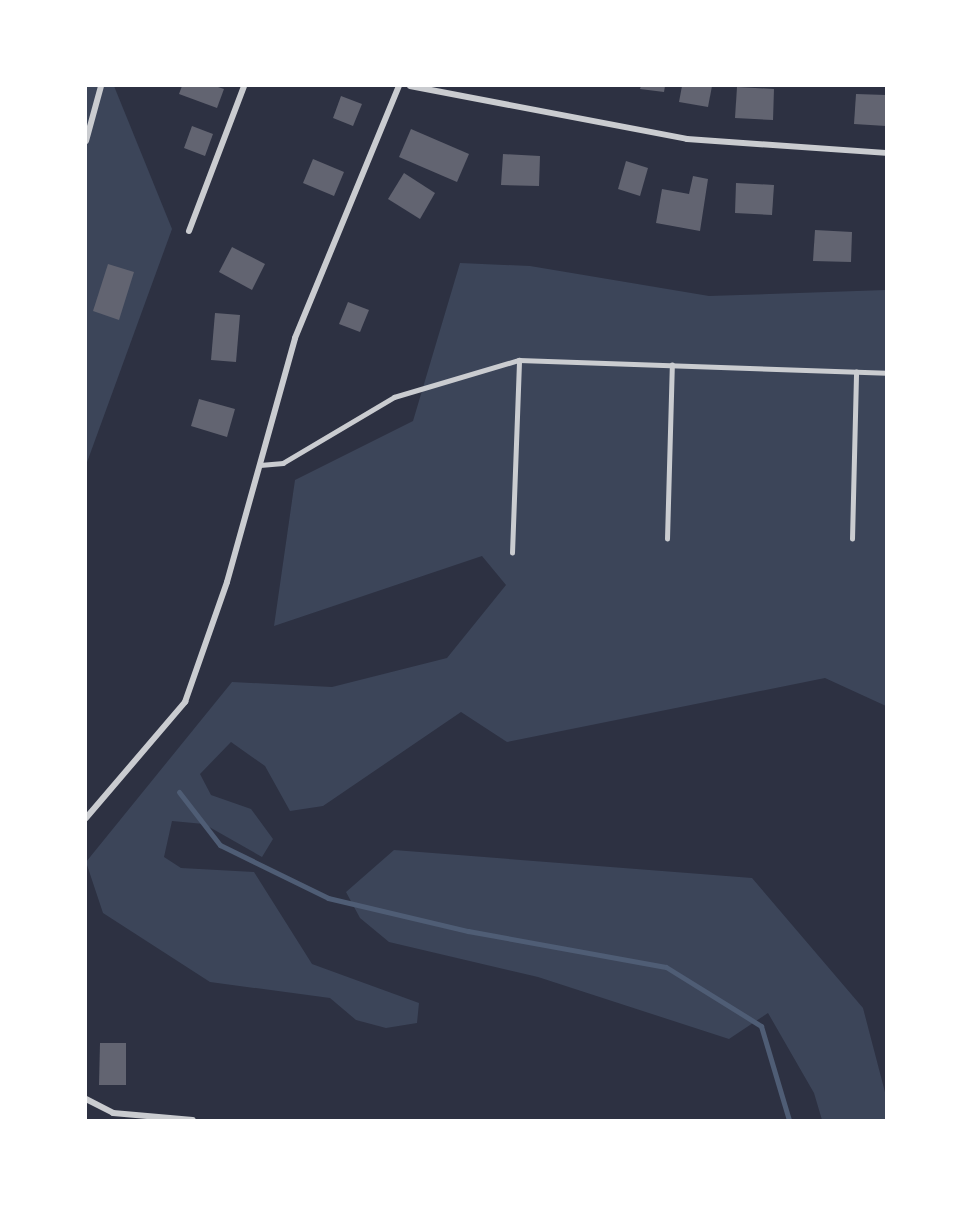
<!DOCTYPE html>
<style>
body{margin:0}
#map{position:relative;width:972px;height:1206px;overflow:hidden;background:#2d3142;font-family:"PT Serif",serif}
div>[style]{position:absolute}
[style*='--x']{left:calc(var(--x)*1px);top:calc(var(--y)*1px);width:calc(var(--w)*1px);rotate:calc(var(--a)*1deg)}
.green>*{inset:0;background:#3c4559}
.stream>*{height:5px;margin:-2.5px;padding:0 2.5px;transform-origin:2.5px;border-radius:2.5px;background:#4f5d75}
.building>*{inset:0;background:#626471}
.service>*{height:4.5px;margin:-2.25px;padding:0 2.25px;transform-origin:2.25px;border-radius:2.25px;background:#caccd0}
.minor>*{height:6px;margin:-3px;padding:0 3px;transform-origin:3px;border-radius:3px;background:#caccd0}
span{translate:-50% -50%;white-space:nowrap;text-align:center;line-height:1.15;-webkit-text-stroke:4.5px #fff;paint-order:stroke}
.frame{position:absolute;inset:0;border:87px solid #fff;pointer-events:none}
</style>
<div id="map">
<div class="green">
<div style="clip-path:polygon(86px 86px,114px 86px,172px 229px,86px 465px)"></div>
<div style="clip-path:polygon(460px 263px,530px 266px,709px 296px,886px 290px,886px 706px,825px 678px,507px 742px,461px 712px,323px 806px,290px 811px,265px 766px,231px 742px,200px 774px,211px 795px,251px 809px,273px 839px,262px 857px,204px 824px,172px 821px,164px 857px,181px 868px,254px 872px,312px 964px,419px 1003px,417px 1023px,386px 1028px,356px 1020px,330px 998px,210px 982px,103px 913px,86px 862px,232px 682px,332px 687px,447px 658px,506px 585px,482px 556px,274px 626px,295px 480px,413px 421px)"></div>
<div style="clip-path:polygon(394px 850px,752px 878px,863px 1008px,886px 1096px,886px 1120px,822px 1120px,814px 1093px,768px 1013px,729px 1039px,538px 977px,389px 942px,360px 918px,346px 892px)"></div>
</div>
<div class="stream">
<div style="--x:179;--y:792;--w:67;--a:52.3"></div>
<div style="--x:220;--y:845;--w:120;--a:26.1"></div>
<div style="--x:328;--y:898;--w:144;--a:13.3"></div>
<div style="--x:468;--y:931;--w:201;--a:10.3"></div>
<div style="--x:666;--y:967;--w:112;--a:31.8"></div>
<div style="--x:761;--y:1026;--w:98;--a:73.4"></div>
</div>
<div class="building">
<div style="clip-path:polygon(182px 86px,215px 86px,224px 89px,217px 108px,179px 94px)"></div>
<div style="clip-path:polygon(641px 86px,665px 86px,664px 92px,640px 89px)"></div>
<div style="clip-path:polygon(682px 86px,712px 86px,708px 107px,679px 102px)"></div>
<div style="clip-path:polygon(737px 87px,774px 89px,773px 120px,735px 118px)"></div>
<div style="clip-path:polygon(856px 94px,886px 95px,886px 126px,854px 124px)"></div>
<div style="clip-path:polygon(341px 96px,362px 104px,353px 126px,333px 118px)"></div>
<div style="clip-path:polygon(192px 126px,213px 134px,205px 156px,184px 148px)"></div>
<div style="clip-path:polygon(411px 129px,469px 154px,457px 182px,399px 157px)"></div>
<div style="clip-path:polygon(503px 154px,540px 156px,539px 186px,501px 185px)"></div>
<div style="clip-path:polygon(313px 159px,344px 172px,334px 196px,303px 183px)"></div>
<div style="clip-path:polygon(626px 161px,648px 168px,640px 196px,618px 189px)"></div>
<div style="clip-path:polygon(404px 173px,435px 193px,420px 219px,388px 199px)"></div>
<div style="clip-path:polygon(693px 176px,708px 179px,700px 231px,656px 223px,662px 189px,689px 194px)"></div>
<div style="clip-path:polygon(736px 183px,774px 185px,772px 215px,735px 213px)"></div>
<div style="clip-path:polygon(815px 230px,852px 232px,851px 262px,813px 261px)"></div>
<div style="clip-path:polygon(232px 247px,265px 264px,252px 290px,219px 272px)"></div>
<div style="clip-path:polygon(108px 264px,134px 272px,119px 320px,93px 311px)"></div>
<div style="clip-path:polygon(348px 302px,369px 310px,360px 332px,339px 324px)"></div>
<div style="clip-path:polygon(215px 313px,240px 315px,236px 362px,211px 360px)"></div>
<div style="clip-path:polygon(199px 399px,235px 409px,227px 437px,191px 426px)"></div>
<div style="clip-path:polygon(100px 1043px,126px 1043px,126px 1085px,99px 1085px)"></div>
</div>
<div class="service">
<div style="--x:260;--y:465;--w:23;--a:-5"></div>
<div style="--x:283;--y:463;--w:129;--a:-30.7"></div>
<div style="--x:394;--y:397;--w:130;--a:-16.5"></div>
<div style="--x:519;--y:360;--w:367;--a:2"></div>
<div style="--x:667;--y:539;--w:174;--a:-88.4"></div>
<div style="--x:852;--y:539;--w:167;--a:-88.6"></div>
<div style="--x:512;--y:553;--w:193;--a:-87.9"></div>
</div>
<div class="minor">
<div style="--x:410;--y:86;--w:282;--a:10.8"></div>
<div style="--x:687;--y:139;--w:199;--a:4"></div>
<div style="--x:86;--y:141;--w:57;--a:-74.7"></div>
<div style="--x:189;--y:231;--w:155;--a:-69.2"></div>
<div style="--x:86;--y:818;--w:153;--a:-49.5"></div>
<div style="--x:185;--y:702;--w:127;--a:-70.7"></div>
<div style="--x:227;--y:582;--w:253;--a:-74.4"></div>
<div style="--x:295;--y:338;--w:273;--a:-67.6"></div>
<div style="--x:86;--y:1099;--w:30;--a:27"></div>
<div style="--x:113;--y:1113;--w:80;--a:5"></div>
</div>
<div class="frame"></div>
</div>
